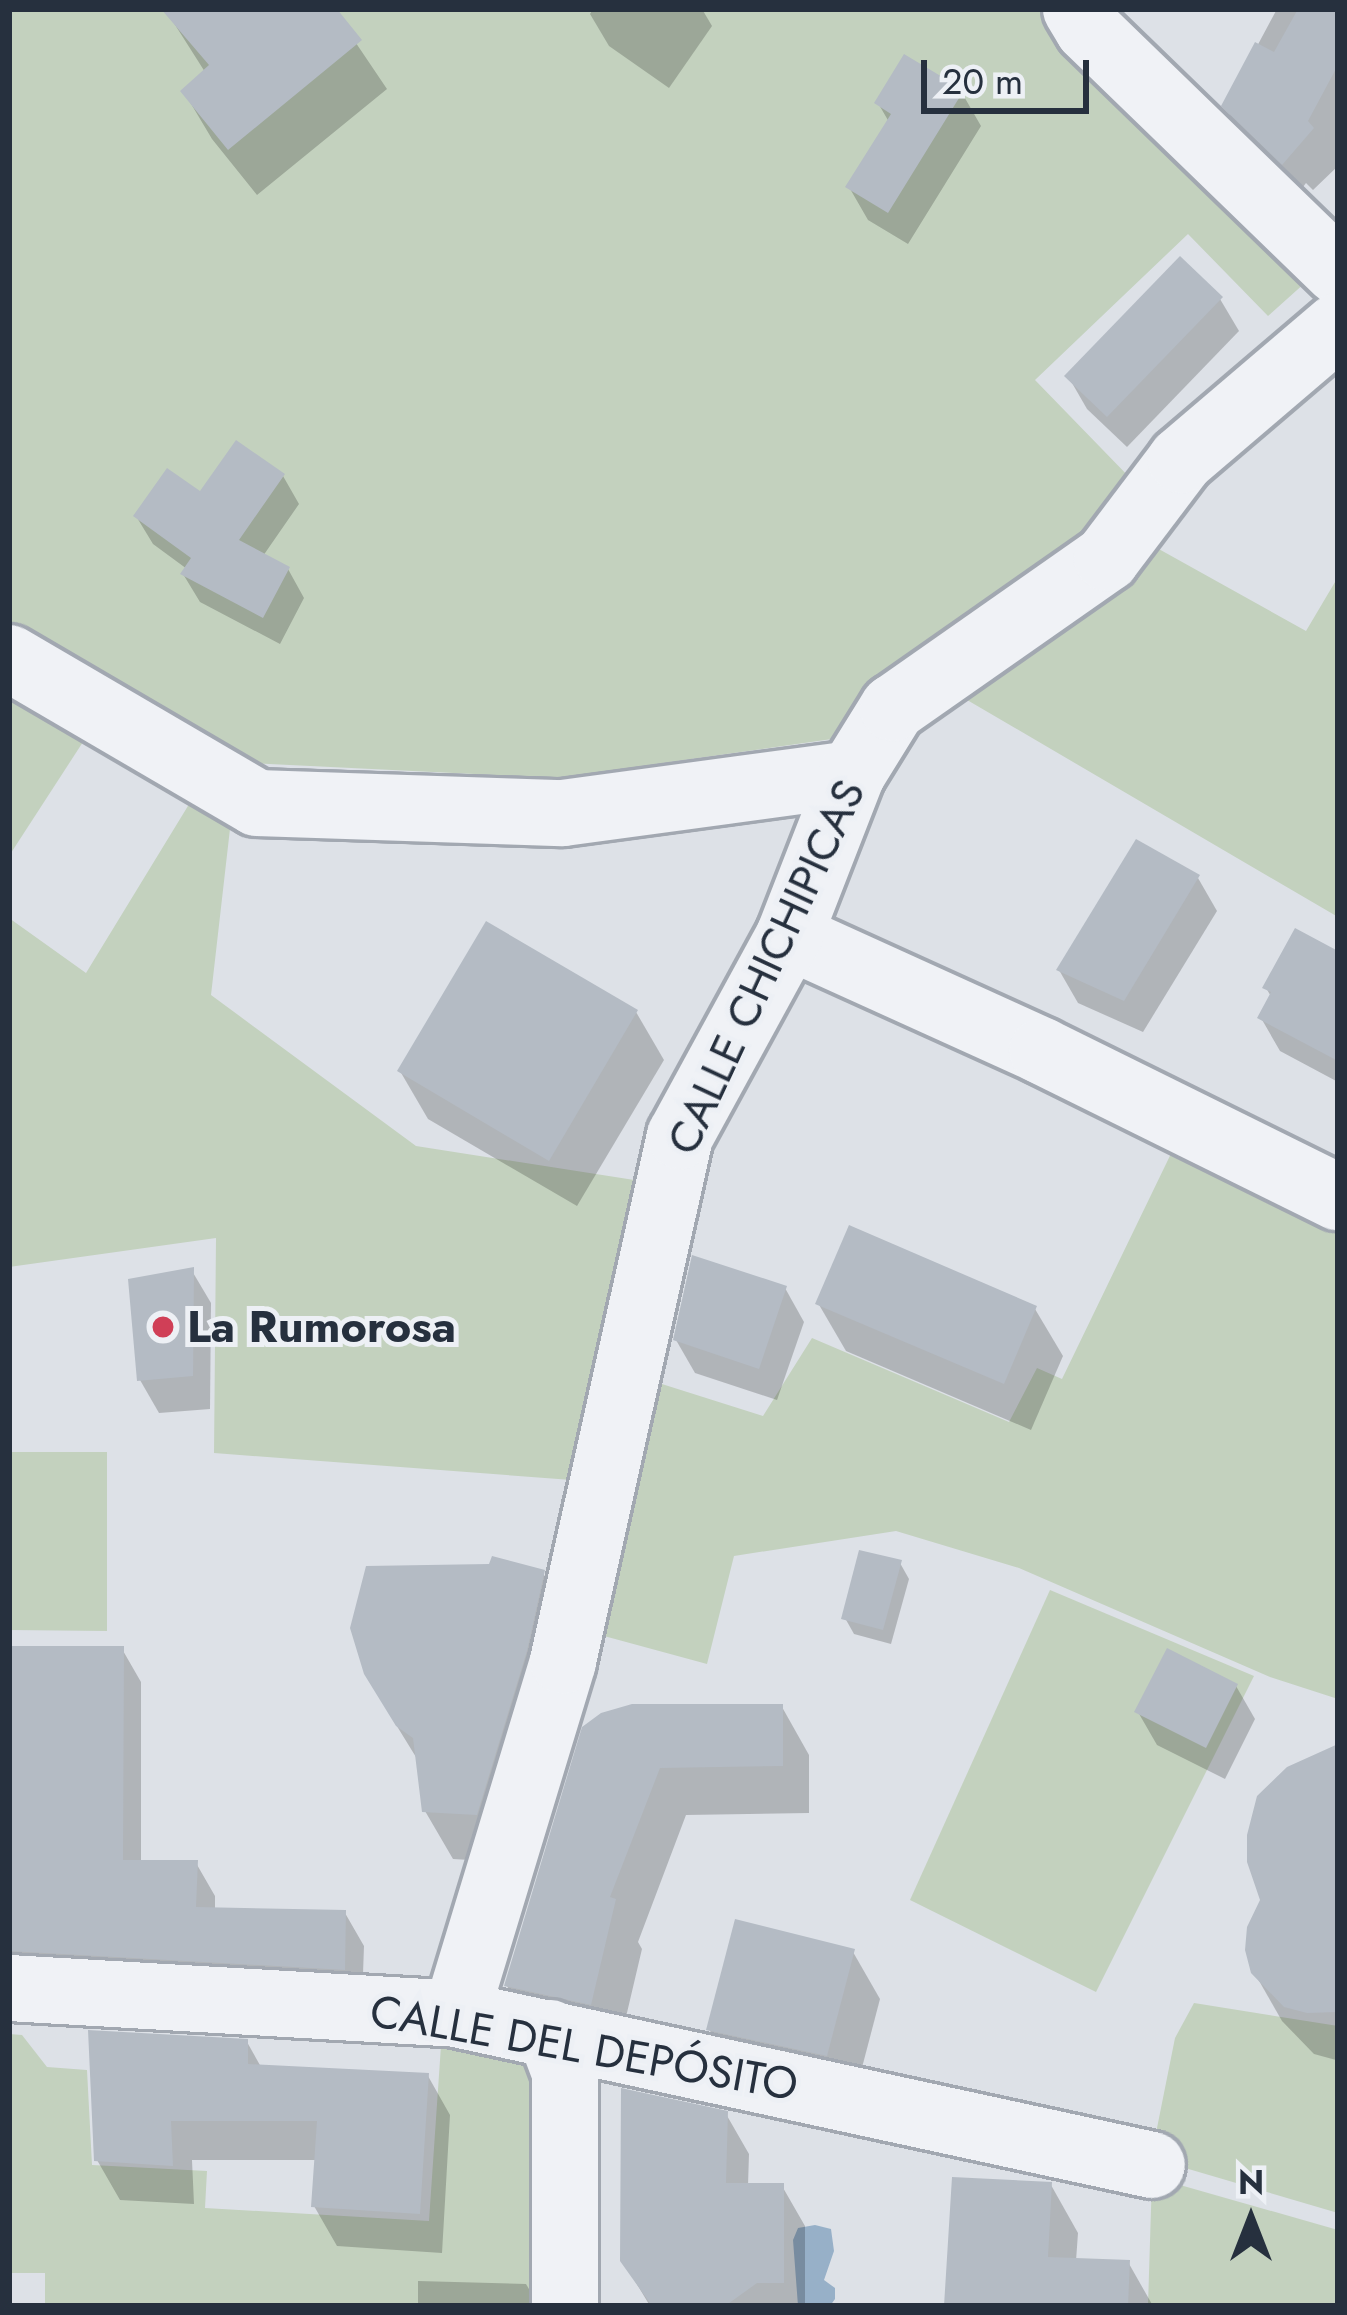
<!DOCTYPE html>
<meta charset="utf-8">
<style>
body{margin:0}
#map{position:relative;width:1347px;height:2315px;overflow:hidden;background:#dde1e7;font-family:Jost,sans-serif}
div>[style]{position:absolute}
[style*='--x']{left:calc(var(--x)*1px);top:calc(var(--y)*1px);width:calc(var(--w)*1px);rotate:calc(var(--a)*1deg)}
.green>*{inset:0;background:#c3d1be}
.water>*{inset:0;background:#97b0c8}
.shadow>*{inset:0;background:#0003}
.building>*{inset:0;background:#b4bbc4}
.roads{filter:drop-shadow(3px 0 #a2a8b1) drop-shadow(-3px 0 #a2a8b1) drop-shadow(0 3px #a2a8b1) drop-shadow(0 -3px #a2a8b1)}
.minor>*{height:66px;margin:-33px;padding:0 33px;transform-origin:33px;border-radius:33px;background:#f0f2f6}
.dots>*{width:33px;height:33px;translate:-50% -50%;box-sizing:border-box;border:6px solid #edf0f5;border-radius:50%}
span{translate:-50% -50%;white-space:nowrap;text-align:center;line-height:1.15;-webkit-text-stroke:10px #edf0f5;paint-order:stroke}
.street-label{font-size:45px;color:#26303e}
.poi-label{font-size:45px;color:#26303e;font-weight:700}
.left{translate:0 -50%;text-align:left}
.frame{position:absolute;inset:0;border:12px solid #26303e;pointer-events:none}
.north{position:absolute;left:1191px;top:2159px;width:120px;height:120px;-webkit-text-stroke:9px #edf0f5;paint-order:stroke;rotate:0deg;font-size:33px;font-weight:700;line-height:48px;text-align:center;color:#26303e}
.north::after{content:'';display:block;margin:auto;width:42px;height:54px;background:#26303e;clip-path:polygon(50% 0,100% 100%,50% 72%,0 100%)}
.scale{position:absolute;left:921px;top:60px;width:168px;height:54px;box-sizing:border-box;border:6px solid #26303e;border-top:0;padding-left:15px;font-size:36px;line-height:42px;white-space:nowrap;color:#26303e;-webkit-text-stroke:9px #edf0f5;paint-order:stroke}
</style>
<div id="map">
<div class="green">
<div style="clip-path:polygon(9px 9px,1054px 9px,1316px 273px,1268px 316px,1188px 234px,1035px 380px,1134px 482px,1097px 532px,846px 737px,557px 778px,230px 762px,9px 640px)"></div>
<div style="clip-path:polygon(1157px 548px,1306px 631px,1338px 577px,1338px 917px,962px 697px)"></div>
<div style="clip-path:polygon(9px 676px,94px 725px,9px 856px)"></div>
<div style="clip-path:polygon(191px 801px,231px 820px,211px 995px,416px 1146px,647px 1182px,605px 1366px,763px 1416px,812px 1338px,1009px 1422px,1037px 1368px,1062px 1379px,1181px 1133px,1338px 1211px,1338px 1699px,1270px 1677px,1019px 1568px,896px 1531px,734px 1556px,707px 1664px,593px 1633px,612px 1483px,214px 1453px,216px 1238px,9px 1267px,9px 918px,86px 973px)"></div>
<div style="clip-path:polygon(9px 1452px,107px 1452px,107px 1631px,9px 1630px)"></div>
<div style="clip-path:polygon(1050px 1590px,1254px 1676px,1096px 1992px,910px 1900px)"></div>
<div style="clip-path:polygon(1194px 2003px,1338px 2026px,1338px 2213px,1151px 2158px,1175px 2038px)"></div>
<div style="clip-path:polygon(442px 2031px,535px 2057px,540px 2306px,45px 2306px,45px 2273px,9px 2273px,9px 2034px,22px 2035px,47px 2067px,87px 2070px,92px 2165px,207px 2171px,205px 2208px,429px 2221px)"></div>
<div style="clip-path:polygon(1152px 2177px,1338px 2230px,1335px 2306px,1148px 2306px)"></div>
</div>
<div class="water">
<div style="clip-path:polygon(815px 2225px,831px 2229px,834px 2251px,824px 2280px,835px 2288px,835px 2299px,830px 2306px,798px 2306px,793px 2240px,798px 2228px)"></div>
</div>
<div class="shadow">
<div style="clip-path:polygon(165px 9px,333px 9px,387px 89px,257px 195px,212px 139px,184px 92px,205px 72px)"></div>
<div style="clip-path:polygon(593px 9px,702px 9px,712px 26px,669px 88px,609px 46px,590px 14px)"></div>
<div style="clip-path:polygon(1277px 9px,1338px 9px,1338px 166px,1313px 190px,1306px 183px,1300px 191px,1241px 135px,1225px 106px)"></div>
<div style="clip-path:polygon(962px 93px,981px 126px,908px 244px,868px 220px,849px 187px,889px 122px,878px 103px)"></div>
<div style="clip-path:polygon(1220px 299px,1239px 331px,1127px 447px,1087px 409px,1068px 376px)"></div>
<div style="clip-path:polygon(283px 476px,299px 504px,263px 556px,288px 569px,304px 598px,280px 644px,200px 602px,183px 574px,187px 569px,153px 544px,136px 516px)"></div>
<div style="clip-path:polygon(1198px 878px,1217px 911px,1143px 1032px,1078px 1003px,1059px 970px)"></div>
<div style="clip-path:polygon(1338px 955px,1338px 1082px,1280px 1051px,1261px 1018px,1272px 998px,1266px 988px)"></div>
<div style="clip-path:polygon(636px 1012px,664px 1060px,577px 1206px,428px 1119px,400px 1071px)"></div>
<div style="clip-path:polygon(192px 1271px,211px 1303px,210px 1409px,159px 1413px,140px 1380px)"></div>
<div style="clip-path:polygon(785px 1288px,804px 1322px,777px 1400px,695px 1373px,676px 1340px)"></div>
<div style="clip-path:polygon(818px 1303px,1035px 1309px,1063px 1356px,1031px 1430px,846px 1351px)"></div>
<div style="clip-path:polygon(900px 1563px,909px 1579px,891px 1644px,854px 1634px,845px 1618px)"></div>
<div style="clip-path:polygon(543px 1573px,570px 1621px,504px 1862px,453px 1859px,425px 1811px,419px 1762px,395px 1723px)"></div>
<div style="clip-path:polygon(9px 1649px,122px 1649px,141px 1682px,141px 1863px,196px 1863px,215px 1896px,215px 1910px,345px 1913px,364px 1946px,362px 2002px,9px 1984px)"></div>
<div style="clip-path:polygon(1236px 1686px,1255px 1719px,1225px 1779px,1157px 1745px,1138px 1712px)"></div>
<div style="clip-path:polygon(782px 1707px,809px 1755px,809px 1813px,686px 1815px,638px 1942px,642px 1949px,618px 2051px,534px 2033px,507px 1986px,585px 1729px)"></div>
<div style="clip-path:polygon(1338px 1758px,1338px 2060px,1336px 2060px,1314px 2054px,1282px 2021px,1254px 1972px)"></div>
<div style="clip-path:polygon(853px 1952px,880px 1999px,853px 2102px,736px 2077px,709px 2029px)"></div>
<div style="clip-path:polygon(247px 2042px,261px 2067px,428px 2076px,450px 2115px,442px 2253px,337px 2246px,314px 2206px,317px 2160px,192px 2160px,194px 2204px,120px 2200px,97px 2160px)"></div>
<div style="clip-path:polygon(726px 2114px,749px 2154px,748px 2186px,782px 2186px,805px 2226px,805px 2306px,650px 2306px,623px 2261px)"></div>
<div style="clip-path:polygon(1051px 2185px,1078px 2233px,1076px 2261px,1128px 2262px,1153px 2306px,947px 2306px)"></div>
<div style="clip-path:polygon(418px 2281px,526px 2284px,539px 2306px,418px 2306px)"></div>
</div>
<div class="building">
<div style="clip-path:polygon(161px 9px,337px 9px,362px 40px,228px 150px,180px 91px,209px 65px)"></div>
<div style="clip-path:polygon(1298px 9px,1338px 9px,1338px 65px,1308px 121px,1314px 128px,1282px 165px,1221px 106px,1255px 42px,1274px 52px)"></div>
<div style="clip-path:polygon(904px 54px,964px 90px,888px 213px,845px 187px,891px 114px,874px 103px)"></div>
<div style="clip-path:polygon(1180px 256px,1223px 297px,1107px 417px,1064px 376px)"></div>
<div style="clip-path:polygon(236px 440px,285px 474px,239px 540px,290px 567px,263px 618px,180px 574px,191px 558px,133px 516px,167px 468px,200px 491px)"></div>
<div style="clip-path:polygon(1136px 839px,1200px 875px,1124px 1001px,1056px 970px)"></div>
<div style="clip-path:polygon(486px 921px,638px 1010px,549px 1161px,397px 1071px)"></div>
<div style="clip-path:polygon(1295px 928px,1338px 951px,1338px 1061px,1257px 1018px,1271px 992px,1262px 988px)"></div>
<div style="clip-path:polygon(849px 1225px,1037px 1306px,1004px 1384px,815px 1304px)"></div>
<div style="clip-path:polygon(692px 1255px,787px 1286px,759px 1369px,673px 1340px)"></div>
<div style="clip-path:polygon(194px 1267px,193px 1376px,137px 1381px,128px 1279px)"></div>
<div style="clip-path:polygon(859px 1550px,902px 1560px,883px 1630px,841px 1619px)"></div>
<div style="clip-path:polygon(492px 1556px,545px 1570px,527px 1651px,477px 1815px,422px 1812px,413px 1738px,396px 1726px,364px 1674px,350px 1628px,366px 1566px,489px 1564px)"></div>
<div style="clip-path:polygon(9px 1646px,124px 1646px,123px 1860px,198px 1860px,196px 1907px,346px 1910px,345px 1970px,9px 1951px)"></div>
<div style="clip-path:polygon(1167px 1648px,1238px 1684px,1206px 1748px,1134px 1712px)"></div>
<div style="clip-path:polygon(632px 1704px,783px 1704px,783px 1766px,660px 1768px,610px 1897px,616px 1899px,591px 2005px,504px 1986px,582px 1727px,601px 1713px)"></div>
<div style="clip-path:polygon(1338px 1744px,1338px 2012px,1307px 2013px,1284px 2007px,1251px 1973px,1245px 1950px,1247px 1927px,1260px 1900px,1247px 1862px,1247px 1835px,1257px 1796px,1287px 1767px)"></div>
<div style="clip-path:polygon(735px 1919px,855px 1949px,827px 2056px,706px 2030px)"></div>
<div style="clip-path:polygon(88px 2030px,248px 2039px,248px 2064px,429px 2073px,420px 2214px,311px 2207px,317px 2121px,171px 2121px,173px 2166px,94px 2161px)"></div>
<div style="clip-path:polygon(621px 2088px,728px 2111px,726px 2183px,784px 2183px,784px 2283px,757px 2283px,725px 2306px,652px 2306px,620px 2261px)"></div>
<div style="clip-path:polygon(952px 2177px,1052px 2182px,1048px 2257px,1130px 2260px,1128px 2306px,944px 2306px)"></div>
</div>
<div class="roads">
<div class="minor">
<div style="--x:1076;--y:9;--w:23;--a:59"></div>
<div style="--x:1088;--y:29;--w:348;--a:44.1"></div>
<div style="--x:9;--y:658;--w:287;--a:30.3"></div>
<div style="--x:257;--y:803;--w:306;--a:1.9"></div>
<div style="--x:563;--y:813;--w:292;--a:-7.7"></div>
<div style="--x:789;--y:936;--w:278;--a:24.4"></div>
<div style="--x:1042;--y:1051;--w:330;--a:26.3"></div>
<div style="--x:9;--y:1988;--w:448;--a:3.3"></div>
<div style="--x:456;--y:2014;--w:712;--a:12.24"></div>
<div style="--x:456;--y:2014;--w:369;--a:-73.1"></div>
<div style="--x:563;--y:1661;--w:538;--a:-77.44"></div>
<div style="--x:680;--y:1136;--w:228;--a:-61.4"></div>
<div style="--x:789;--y:936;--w:174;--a:-68.7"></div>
<div style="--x:852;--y:774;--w:78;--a:-58.2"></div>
<div style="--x:893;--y:708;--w:261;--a:-35"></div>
<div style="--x:1107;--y:558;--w:123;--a:-52.9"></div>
<div style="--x:1181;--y:460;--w:206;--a:-40.5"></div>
<div style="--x:550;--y:2033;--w:43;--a:69.4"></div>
<div style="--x:565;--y:2073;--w:233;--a:90"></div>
</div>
</div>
<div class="dots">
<div style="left:163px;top:1327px;background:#d03f57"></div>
</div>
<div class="street-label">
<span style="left:766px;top:967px;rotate:-65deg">CALLE CHICHIPICAS</span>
<span style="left:584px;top:2048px;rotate:10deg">CALLE DEL DEPÓSITO</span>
</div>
<div class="poi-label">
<span class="left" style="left:187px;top:1327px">La Rumorosa</span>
</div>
<div class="frame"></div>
<div class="north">N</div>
<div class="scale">20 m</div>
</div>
